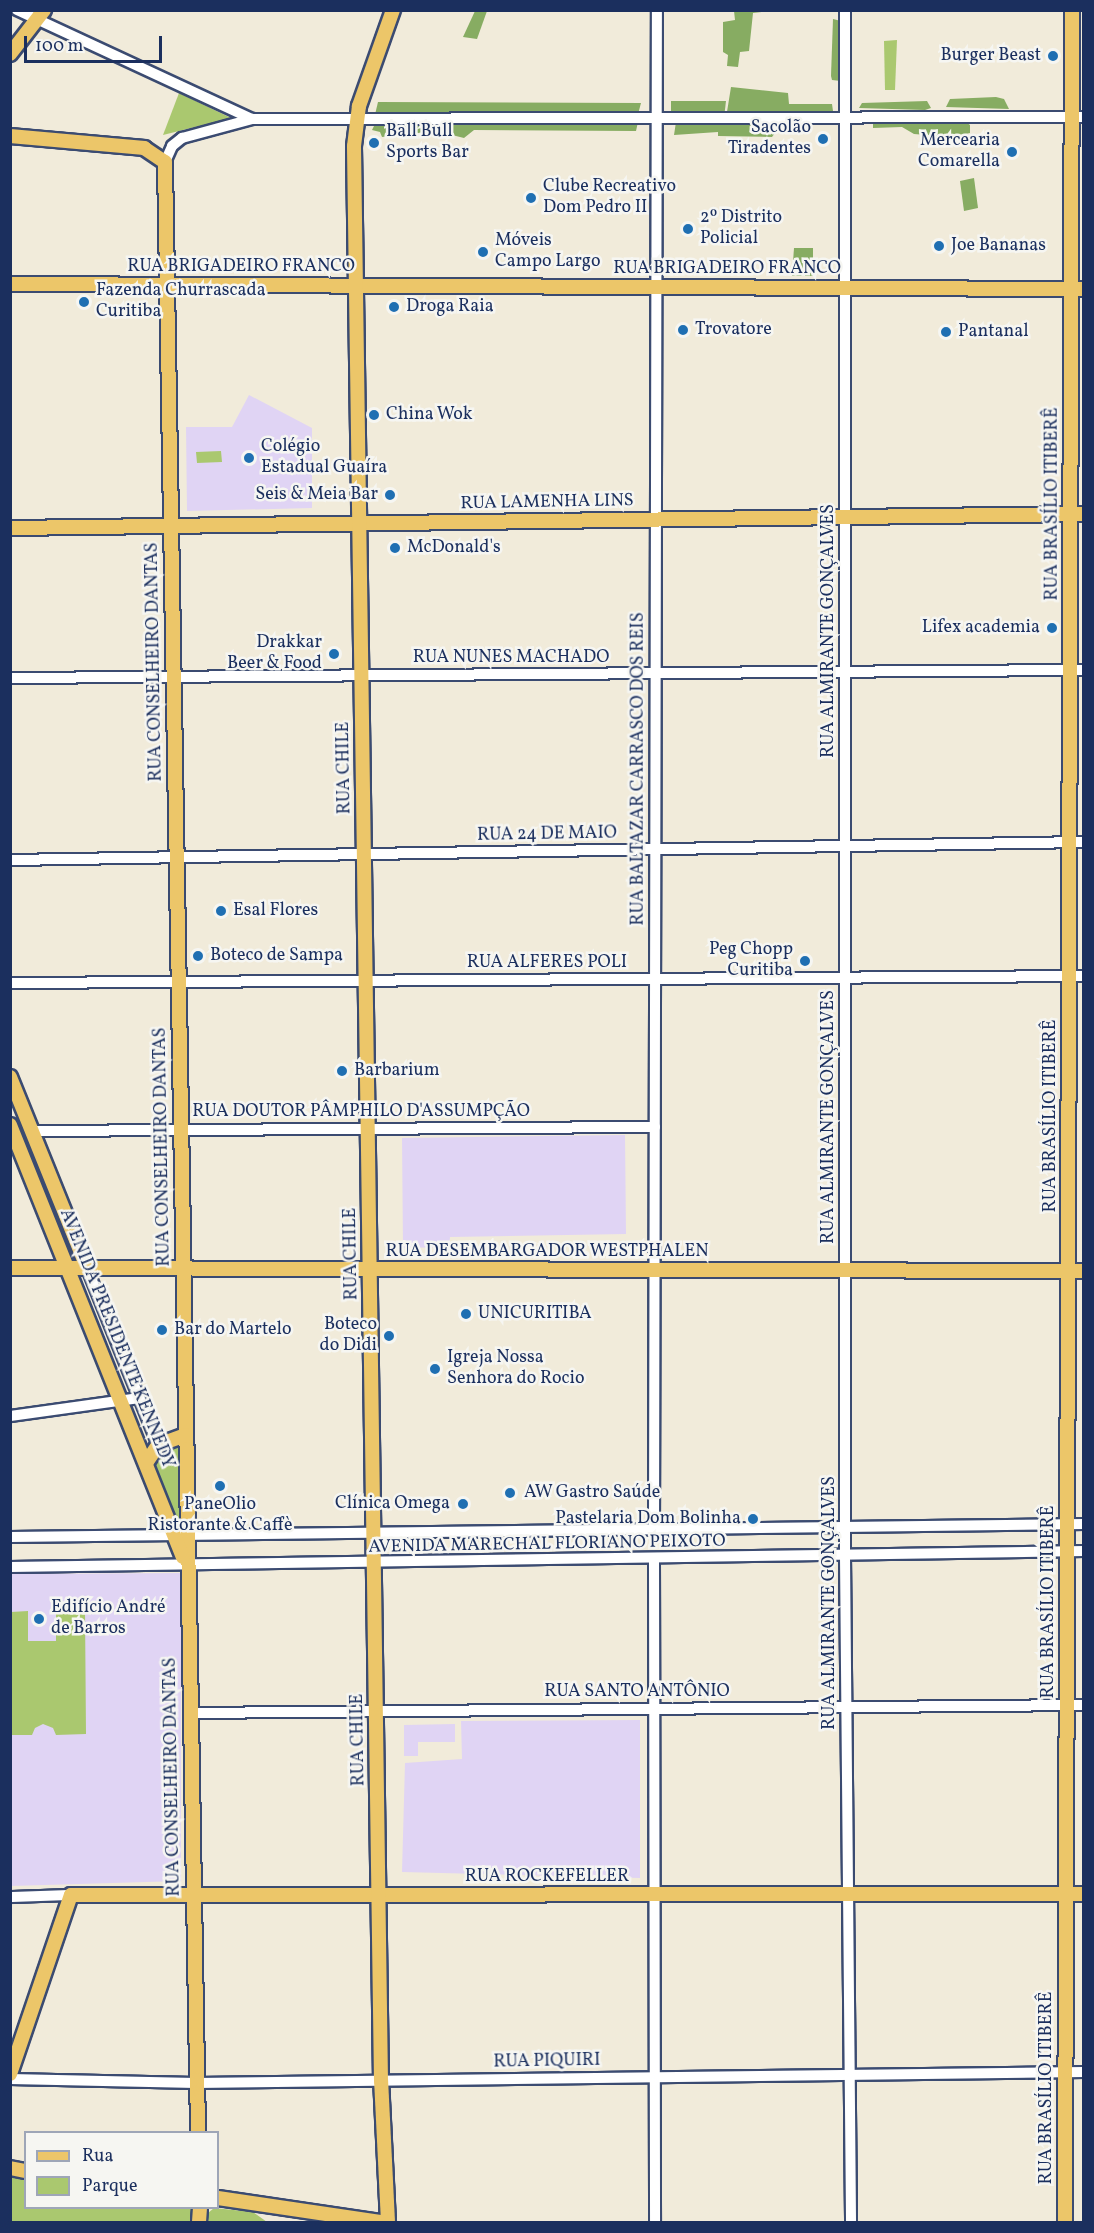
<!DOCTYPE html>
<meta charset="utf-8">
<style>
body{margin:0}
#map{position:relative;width:1094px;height:2233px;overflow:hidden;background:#f1ebda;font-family:Vollkorn,serif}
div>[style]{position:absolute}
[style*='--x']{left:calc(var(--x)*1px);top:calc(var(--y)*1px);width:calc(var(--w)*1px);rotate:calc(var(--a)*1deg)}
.built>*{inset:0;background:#e0d4f4}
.green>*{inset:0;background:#aac86f}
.forest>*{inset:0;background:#87ac62}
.roads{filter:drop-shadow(2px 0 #3b4b71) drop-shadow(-2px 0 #3b4b71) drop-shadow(0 2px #3b4b71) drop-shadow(0 -2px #3b4b71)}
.minor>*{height:10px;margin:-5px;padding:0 5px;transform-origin:5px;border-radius:5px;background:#fff}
.major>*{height:14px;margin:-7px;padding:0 7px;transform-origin:7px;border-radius:7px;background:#ecc669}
.dots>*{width:16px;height:16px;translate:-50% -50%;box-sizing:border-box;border:3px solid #f6f6f2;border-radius:50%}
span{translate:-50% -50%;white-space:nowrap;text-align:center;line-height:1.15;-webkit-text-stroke:5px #f6f6f2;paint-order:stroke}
.poi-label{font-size:18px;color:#1b2f5e}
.right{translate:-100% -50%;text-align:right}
.left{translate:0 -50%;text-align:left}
.street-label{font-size:18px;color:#1b2f5e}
.frame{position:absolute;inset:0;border:12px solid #1b2f5e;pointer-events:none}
.legend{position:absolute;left:24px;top:2131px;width:195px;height:78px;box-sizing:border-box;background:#f6f6f2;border:2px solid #9ea6b7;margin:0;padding:8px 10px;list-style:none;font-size:18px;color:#1b2f5e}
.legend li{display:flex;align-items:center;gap:12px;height:30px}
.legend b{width:30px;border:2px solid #9ea6b7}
.scale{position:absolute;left:24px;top:36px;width:138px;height:27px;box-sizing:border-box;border:3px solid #1b2f5e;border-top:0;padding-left:8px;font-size:18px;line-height:21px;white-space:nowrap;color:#1b2f5e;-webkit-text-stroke:4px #f6f6f2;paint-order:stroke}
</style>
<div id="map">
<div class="built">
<div style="clip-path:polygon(249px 395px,312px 428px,312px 508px,187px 511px,186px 427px,232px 427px)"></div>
<div style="clip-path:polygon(625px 1135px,626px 1234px,450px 1237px,449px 1247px,403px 1248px,402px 1138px)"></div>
<div style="clip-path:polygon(181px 1573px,181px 1881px,11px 1886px,10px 1574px)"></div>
<div style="clip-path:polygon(640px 1720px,640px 1878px,402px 1872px,405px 1763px,462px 1759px,461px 1721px)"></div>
<div style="clip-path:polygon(455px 1724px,455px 1742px,418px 1742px,418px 1756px,404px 1756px,404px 1725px)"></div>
</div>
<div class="green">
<div style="clip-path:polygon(897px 40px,895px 90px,885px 90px,884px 41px)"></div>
<div style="clip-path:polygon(179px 93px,231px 118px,163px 135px)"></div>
<div style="clip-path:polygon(221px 451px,222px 462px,197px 463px,196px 452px)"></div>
<div style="clip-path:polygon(180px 1447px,182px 1525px,177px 1525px,154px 1467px,162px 1452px)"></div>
<div style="clip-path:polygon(56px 1610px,85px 1610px,86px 1734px,56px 1735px,53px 1728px,43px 1724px,35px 1728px,32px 1735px,11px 1735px,11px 1612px,28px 1611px,28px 1641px,56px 1641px)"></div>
<div style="clip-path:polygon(10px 2174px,25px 2176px,26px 2208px,192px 2208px,191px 2222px,11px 2222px)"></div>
<div style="clip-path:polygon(214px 2208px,253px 2212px,267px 2222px,207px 2222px,208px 2213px)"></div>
</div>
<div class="forest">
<div style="clip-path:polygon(475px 11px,487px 11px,477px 39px,463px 37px)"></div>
<div style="clip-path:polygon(734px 11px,772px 11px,753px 13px,749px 51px,740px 52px,738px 67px,727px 66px,728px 55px,723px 52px,723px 22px,735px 20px)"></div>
<div style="clip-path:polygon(833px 19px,841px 21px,841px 81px,832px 80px,831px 76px)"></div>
<div style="clip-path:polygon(731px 87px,788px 93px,789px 104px,832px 104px,834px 118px,726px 118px)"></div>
<div style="clip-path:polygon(996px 97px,1004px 99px,1009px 109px,946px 107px,950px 99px)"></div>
<div style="clip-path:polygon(671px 101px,726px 101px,724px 118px,671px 117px)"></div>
<div style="clip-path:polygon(927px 101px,931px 108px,925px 110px,859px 108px,862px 103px)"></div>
<div style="clip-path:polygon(378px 102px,641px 103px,637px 118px,373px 123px)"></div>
<div style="clip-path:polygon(873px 121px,966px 122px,970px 125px,970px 133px,950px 137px,914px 134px,902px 127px,873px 128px)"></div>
<div style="clip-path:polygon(638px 122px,636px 131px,474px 130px,464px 138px,436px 131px,382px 137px,380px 132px,372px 130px,374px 126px)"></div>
<div style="clip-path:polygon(676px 122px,781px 125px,772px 137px,718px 136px,718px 132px,674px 135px)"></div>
<div style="clip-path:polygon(974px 178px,978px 208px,964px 211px,960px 181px)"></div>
<div style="clip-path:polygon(794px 248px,813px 248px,813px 276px,792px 276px)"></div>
</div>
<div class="roads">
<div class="minor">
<div style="--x:17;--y:10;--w:259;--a:24.9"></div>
<div style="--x:845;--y:10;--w:1547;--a:90"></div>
<div style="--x:845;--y:1557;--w:665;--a:89.48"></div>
<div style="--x:165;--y:162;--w:17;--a:-66"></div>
<div style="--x:172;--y:146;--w:13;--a:-39"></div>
<div style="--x:182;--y:138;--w:73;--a:-15.2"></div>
<div style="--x:252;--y:119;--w:832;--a:-0.14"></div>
<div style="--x:10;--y:678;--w:1074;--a:-0.43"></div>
<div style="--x:10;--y:860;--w:1074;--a:-0.96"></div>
<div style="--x:10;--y:983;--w:1074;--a:-0.37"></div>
<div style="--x:32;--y:1131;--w:623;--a:-0.37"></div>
<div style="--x:87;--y:1268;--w:191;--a:68.1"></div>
<div style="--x:10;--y:1416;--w:131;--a:-7.9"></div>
<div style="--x:654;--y:1528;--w:1518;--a:-89.89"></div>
<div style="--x:10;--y:1537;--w:1074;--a:-0.69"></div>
<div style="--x:654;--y:1560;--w:662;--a:89.91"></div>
<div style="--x:10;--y:1567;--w:1074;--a:-0.85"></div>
<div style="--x:190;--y:1713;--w:894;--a:-0.51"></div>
<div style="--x:10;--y:1897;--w:61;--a:-1.9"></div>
<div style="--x:10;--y:2079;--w:186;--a:1.2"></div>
<div style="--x:196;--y:2083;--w:888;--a:-0.71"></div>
</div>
<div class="major">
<div style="--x:10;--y:54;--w:56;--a:-52.3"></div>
<div style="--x:10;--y:136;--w:135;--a:5.1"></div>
<div style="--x:144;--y:148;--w:25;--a:34"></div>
<div style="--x:165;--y:162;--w:1970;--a:89.04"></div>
<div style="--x:10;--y:284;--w:1074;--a:0.27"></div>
<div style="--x:10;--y:528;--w:1074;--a:-0.75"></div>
<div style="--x:10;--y:1077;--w:206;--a:68"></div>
<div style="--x:10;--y:1125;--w:465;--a:68.2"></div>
<div style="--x:10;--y:1268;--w:1074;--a:0.16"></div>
<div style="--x:146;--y:1463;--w:22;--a:-56"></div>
<div style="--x:158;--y:1445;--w:29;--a:-20"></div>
<div style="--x:10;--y:2074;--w:189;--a:-71.2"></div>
<div style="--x:71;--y:1895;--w:1013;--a:-0.06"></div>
<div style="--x:10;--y:2168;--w:16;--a:11"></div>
<div style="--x:218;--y:2198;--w:164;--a:8.4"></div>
<div style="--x:199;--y:2222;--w:14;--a:-86"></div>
<div style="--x:388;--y:2222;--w:141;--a:-92.8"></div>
<div style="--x:381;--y:2081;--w:1935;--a:-90.8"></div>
<div style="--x:354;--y:146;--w:40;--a:-82.9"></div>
<div style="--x:359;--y:106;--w:102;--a:-70.5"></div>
<div style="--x:1065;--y:2222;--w:2212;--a:-89.82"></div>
</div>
</div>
<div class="dots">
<div style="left:1053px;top:56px;background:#1f6fb2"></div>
<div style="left:823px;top:139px;background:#1f6fb2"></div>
<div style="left:374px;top:143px;background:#1f6fb2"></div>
<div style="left:1012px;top:152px;background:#1f6fb2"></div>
<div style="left:531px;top:198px;background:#1f6fb2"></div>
<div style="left:688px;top:229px;background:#1f6fb2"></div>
<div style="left:939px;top:246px;background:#1f6fb2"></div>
<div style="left:483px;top:252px;background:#1f6fb2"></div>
<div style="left:84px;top:302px;background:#1f6fb2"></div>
<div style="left:394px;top:307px;background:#1f6fb2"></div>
<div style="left:683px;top:330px;background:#1f6fb2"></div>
<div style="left:946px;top:332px;background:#1f6fb2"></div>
<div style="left:374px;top:415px;background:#1f6fb2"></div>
<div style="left:249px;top:458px;background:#1f6fb2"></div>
<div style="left:390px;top:495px;background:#1f6fb2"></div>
<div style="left:395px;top:548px;background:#1f6fb2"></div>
<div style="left:1052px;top:628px;background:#1f6fb2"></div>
<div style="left:334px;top:654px;background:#1f6fb2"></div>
<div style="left:221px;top:911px;background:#1f6fb2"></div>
<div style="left:198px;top:956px;background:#1f6fb2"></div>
<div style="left:805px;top:961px;background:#1f6fb2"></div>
<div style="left:342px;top:1071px;background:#1f6fb2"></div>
<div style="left:466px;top:1314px;background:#1f6fb2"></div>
<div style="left:162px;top:1330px;background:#1f6fb2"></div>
<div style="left:389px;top:1336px;background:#1f6fb2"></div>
<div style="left:435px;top:1369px;background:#1f6fb2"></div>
<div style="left:220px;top:1486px;background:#1f6fb2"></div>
<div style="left:510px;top:1493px;background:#1f6fb2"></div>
<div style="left:463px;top:1504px;background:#1f6fb2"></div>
<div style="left:753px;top:1519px;background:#1f6fb2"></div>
<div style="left:39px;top:1619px;background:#1f6fb2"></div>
</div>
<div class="poi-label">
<span class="right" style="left:1041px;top:56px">Burger Beast</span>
<span class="right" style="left:811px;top:139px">Sacolão<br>Tiradentes</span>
<span class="left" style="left:386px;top:143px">Ball Bull<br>Sports Bar</span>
<span class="right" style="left:1000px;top:152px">Mercearia<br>Comarella</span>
<span class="left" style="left:543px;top:198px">Clube Recreativo<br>Dom Pedro II</span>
<span class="left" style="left:700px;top:229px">2º Distrito<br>Policial</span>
<span class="left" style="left:495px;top:252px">Móveis<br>Campo Largo</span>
<span class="left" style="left:951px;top:246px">Joe Bananas</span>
<span class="left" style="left:96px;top:302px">Fazenda Churrascada<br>Curitiba</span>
<span class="left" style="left:406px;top:307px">Droga Raia</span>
<span class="left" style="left:695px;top:330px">Trovatore</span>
<span class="left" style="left:958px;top:332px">Pantanal</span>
<span class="left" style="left:386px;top:415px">China Wok</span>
<span class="left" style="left:261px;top:458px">Colégio<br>Estadual Guaíra</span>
<span class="right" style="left:378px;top:495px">Seis &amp; Meia Bar</span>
<span class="left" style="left:407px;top:548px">McDonald's</span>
<span class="right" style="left:1040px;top:628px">Lifex academia</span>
<span class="right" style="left:322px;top:654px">Drakkar<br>Beer &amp; Food</span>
<span class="left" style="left:233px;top:911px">Esal Flores</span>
<span class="right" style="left:793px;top:961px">Peg Chopp<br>Curitiba</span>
<span class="left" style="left:210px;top:956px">Boteco de Sampa</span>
<span class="left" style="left:354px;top:1071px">Barbarium</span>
<span class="left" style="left:478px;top:1314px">UNICURITIBA</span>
<span class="right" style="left:377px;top:1336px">Boteco<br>do Didi</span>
<span class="left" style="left:174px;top:1330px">Bar do Martelo</span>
<span class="left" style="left:447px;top:1369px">Igreja Nossa<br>Senhora do Rocio</span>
<span class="left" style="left:524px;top:1493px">AW Gastro Saúde</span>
<span class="right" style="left:450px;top:1504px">Clínica Omega</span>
<span style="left:220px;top:1516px">PaneOlio<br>Ristorante &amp; Caffè</span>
<span class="right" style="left:741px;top:1519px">Pastelaria Dom Bolinha</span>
<span class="left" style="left:51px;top:1619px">Edifício André<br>de Barros</span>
</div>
<div class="street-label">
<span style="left:241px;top:267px">RUA BRIGADEIRO FRANCO</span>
<span style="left:727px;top:269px">RUA BRIGADEIRO FRANCO</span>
<span style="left:547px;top:503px;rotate:-1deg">RUA LAMENHA LINS</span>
<span style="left:1053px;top:504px;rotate:-90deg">RUA BRASÍLIO ITIBERÊ</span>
<span style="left:829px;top:631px;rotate:-90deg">RUA ALMIRANTE GONÇALVES</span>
<span style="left:511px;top:658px">RUA NUNES MACHADO</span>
<span style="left:155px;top:662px;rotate:-91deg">RUA CONSELHEIRO DANTAS</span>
<span style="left:345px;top:768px;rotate:-91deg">RUA CHILE</span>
<span style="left:639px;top:769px;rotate:-90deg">RUA BALTAZAR CARRASCO DOS REIS</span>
<span style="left:547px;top:835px;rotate:-1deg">RUA 24 DE MAIO</span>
<span style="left:547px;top:963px">RUA ALFERES POLI</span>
<span style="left:361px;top:1112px">RUA DOUTOR PÂMPHILO D'ASSUMPÇÃO</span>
<span style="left:1051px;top:1116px;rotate:-90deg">RUA BRASÍLIO ITIBERÊ</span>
<span style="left:829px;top:1117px;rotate:-90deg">RUA ALMIRANTE GONÇALVES</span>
<span style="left:163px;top:1147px;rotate:-91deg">RUA CONSELHEIRO DANTAS</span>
<span style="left:547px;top:1252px">RUA DESEMBARGADOR WESTPHALEN</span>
<span style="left:352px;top:1254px;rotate:-91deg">RUA CHILE</span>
<span style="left:116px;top:1339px;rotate:68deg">AVENIDA PRESIDENTE KENNEDY</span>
<span style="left:547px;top:1545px;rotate:-1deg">AVENIDA MARECHAL FLORIANO PEIXOTO</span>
<span style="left:1049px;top:1602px;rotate:-90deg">RUA BRASÍLIO ITIBERÊ</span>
<span style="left:830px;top:1603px;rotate:-90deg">RUA ALMIRANTE GONÇALVES</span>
<span style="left:637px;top:1692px">RUA SANTO ANTÔNIO</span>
<span style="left:359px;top:1740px;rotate:-91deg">RUA CHILE</span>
<span style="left:173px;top:1777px;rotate:-91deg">RUA CONSELHEIRO DANTAS</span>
<span style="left:547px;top:1877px">RUA ROCKEFELLER</span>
<span style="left:547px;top:2062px;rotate:-1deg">RUA PIQUIRI</span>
<span style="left:1047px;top:2088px;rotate:-90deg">RUA BRASÍLIO ITIBERÊ</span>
</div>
<div class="frame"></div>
<ul class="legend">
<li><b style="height:8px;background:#ecc669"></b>Rua</li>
<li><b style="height:16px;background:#aac86f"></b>Parque</li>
</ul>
<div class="scale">100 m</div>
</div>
